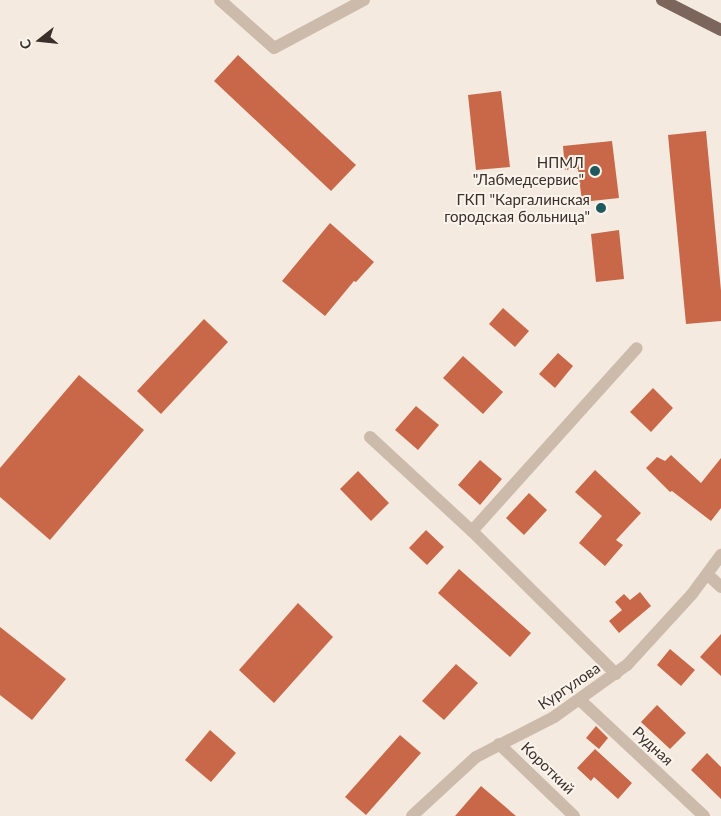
<!DOCTYPE html>
<meta charset="utf-8">
<style>
body{margin:0}
#map{position:relative;width:721px;height:816px;overflow:hidden;background:#f4eadf;font-family:Lato,sans-serif}
div>[style]{position:absolute}
[style*='--x']{left:calc(var(--x)*1px);top:calc(var(--y)*1px);width:calc(var(--w)*1px);rotate:calc(var(--a)*1deg)}
.building>*{inset:0;background:#c86849}
.minor>*{height:12px;margin:-6px;padding:0 6px;transform-origin:6px;border-radius:6px;background:#ccbaab}
.major>*{height:12px;margin:-6px;padding:0 6px;transform-origin:6px;border-radius:6px;background:#7c665b}
.dots>*{width:14px;height:14px;translate:-50% -50%;box-sizing:border-box;border:2px solid #fbf4ec;border-radius:50%}
span{translate:-50% -50%;white-space:nowrap;text-align:center;line-height:1.15;-webkit-text-stroke:4px #fbf4ec;paint-order:stroke}
.poi-label{font-size:15px;color:#3a2f2a}
.right{translate:-100% -50%;text-align:right}
.street-label{font-size:15px;color:#3a2f2a}
.north{position:absolute;left:15px;top:15px;width:50px;height:50px;-webkit-text-stroke:4px #fbf4ec;paint-order:stroke;rotate:254deg;font-size:14px;font-weight:700;line-height:20px;text-align:center;color:#3a2f2a}
.north::after{content:'';display:block;margin:auto;width:18px;height:22px;background:#3a2f2a;clip-path:polygon(50% 0,100% 100%,50% 72%,0 100%)}
</style>
<div id="map">
<div class="building">
<div style="clip-path:polygon(238px 55px,356px 165px,331px 191px,214px 81px)"></div>
<div style="clip-path:polygon(501px 91px,510px 167px,476px 170px,468px 95px)"></div>
<div style="clip-path:polygon(706px 131px,721px 291px,721px 321px,686px 324px,668px 135px)"></div>
<div style="clip-path:polygon(612px 141px,619px 198px,582px 202px,578px 169px,565px 170px,563px 146px)"></div>
<div style="clip-path:polygon(330px 223px,374px 262px,356px 282px,354px 281px,325px 316px,282px 281px)"></div>
<div style="clip-path:polygon(619px 230px,624px 279px,596px 282px,591px 234px)"></div>
<div style="clip-path:polygon(503px 308px,529px 331px,515px 347px,489px 324px)"></div>
<div style="clip-path:polygon(204px 319px,228px 342px,161px 414px,137px 391px)"></div>
<div style="clip-path:polygon(558px 353px,573px 366px,555px 388px,539px 374px)"></div>
<div style="clip-path:polygon(463px 356px,503px 392px,483px 414px,443px 378px)"></div>
<div style="clip-path:polygon(79px 375px,144px 430px,50px 540px,0 497px,0 468px)"></div>
<div style="clip-path:polygon(653px 388px,673px 408px,651px 432px,630px 412px)"></div>
<div style="clip-path:polygon(416px 406px,439px 425px,418px 450px,395px 430px)"></div>
<div style="clip-path:polygon(671px 455px,701px 483px,721px 458px,721px 508px,711px 521px,672px 491px,670px 492px,646px 468px,657px 457px,665px 461px)"></div>
<div style="clip-path:polygon(480px 460px,502px 479px,480px 505px,458px 485px)"></div>
<div style="clip-path:polygon(595px 470px,641px 513px,616px 540px,623px 545px,605px 566px,579px 543px,602px 516px,575px 492px)"></div>
<div style="clip-path:polygon(358px 471px,389px 503px,371px 521px,340px 489px)"></div>
<div style="clip-path:polygon(529px 493px,547px 510px,524px 535px,506px 518px)"></div>
<div style="clip-path:polygon(426px 530px,444px 547px,427px 565px,409px 548px)"></div>
<div style="clip-path:polygon(459px 569px,531px 633px,510px 657px,438px 593px)"></div>
<div style="clip-path:polygon(640px 592px,651px 606px,619px 633px,609px 621px,622px 610px,615px 602px,624px 594px,630px 600px)"></div>
<div style="clip-path:polygon(298px 603px,333px 637px,274px 703px,239px 670px)"></div>
<div style="clip-path:polygon(0 627px,66px 679px,32px 720px,0 695px)"></div>
<div style="clip-path:polygon(721px 634px,721px 676px,700px 657px)"></div>
<div style="clip-path:polygon(670px 649px,695px 670px,681px 686px,657px 665px)"></div>
<div style="clip-path:polygon(456px 664px,478px 683px,444px 720px,422px 701px)"></div>
<div style="clip-path:polygon(657px 705px,686px 733px,670px 749px,641px 722px)"></div>
<div style="clip-path:polygon(596px 726px,608px 738px,599px 749px,586px 738px)"></div>
<div style="clip-path:polygon(210px 730px,236px 753px,211px 782px,185px 760px)"></div>
<div style="clip-path:polygon(400px 735px,421px 753px,366px 815px,345px 797px)"></div>
<div style="clip-path:polygon(595px 749px,632px 783px,618px 799px,594px 777px,591px 781px,577px 768px)"></div>
<div style="clip-path:polygon(707px 753px,721px 767px,721px 799px,691px 770px)"></div>
<div style="clip-path:polygon(481px 786px,516px 816px,455px 816px)"></div>
</div>
<div class="minor">
<div style="--x:220;--y:0;--w:72;--a:41.6"></div>
<div style="--x:274;--y:48;--w:102;--a:-28.1"></div>
<div style="--x:370;--y:437;--w:139;--a:42.7"></div>
<div style="--x:472;--y:531;--w:203;--a:44.8"></div>
<div style="--x:472;--y:531;--w:246;--a:-48"></div>
<div style="--x:707;--y:574;--w:19;--a:43"></div>
<div style="--x:580;--y:700;--w:170;--a:43.1"></div>
<div style="--x:499;--y:744;--w:104;--a:43.8"></div>
<div style="--x:412;--y:816;--w:87;--a:-42.7"></div>
<div style="--x:476;--y:757;--w:88;--a:-27.1"></div>
<div style="--x:554;--y:717;--w:90;--a:-35.5"></div>
<div style="--x:627;--y:665;--w:96;--a:-47.5"></div>
<div style="--x:692;--y:594;--w:49;--a:-53.4"></div>
</div>
<div class="major">
<div style="--x:662;--y:0;--w:66;--a:27"></div>
</div>
<div class="dots">
<div style="left:595px;top:171px;background:#1e595d"></div>
<div style="left:601px;top:208px;background:#1e595d"></div>
</div>
<div class="poi-label">
<span class="right" style="left:584px;top:171px">НПМЛ<br>"Лабмедсервис"</span>
<span class="right" style="left:590px;top:208px">ГКП "Каргалинская<br>городская больница"</span>
</div>
<div class="street-label">
<span style="left:569px;top:686px;rotate:-34deg">Кургулова</span>
<span style="left:653px;top:746px;rotate:43deg">Рудная</span>
<span style="left:548px;top:768px;rotate:44deg">Короткий</span>
</div>
<div class="north">С</div>
</div>
